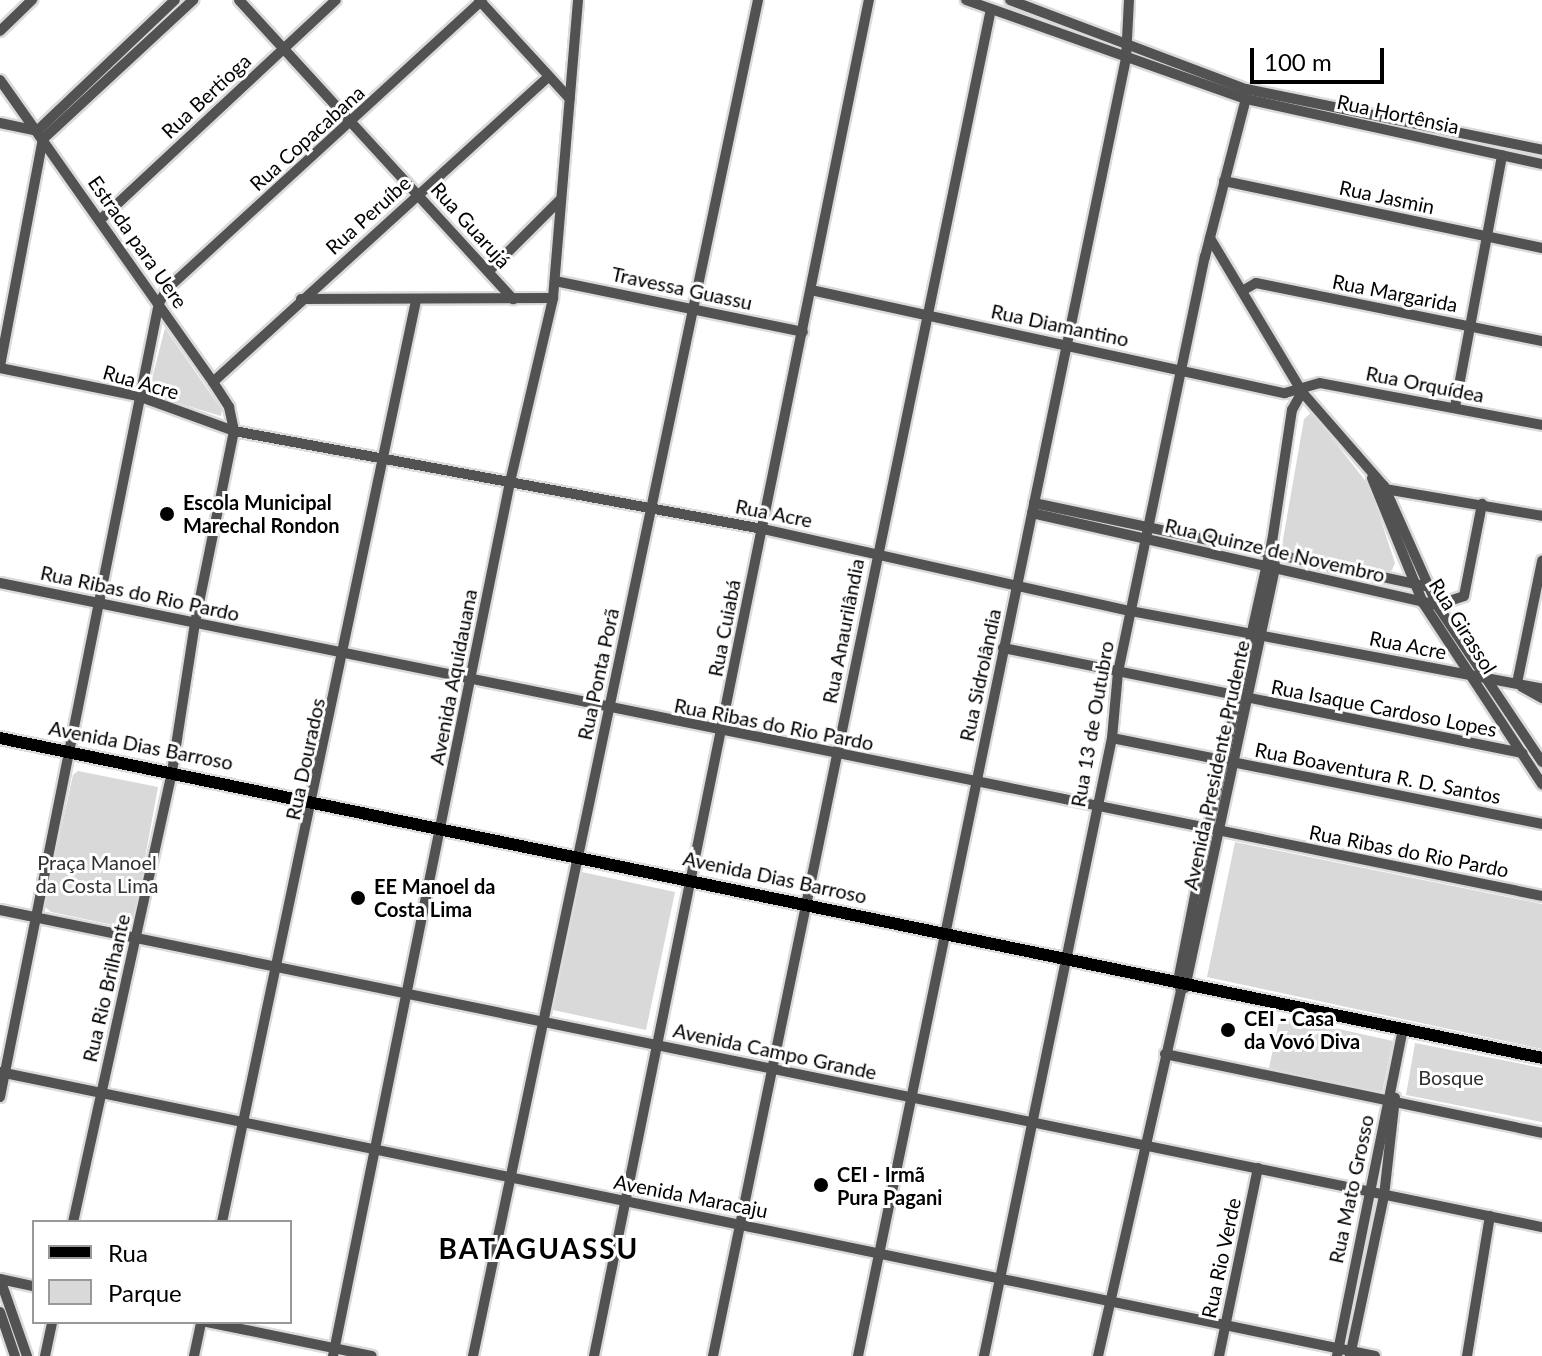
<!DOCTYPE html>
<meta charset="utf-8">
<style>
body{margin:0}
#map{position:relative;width:1542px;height:1356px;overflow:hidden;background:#fff;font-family:Lato,sans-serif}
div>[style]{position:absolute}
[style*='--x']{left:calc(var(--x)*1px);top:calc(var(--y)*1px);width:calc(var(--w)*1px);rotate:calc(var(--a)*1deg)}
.green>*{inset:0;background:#d9d9d9}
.roads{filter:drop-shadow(2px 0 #dbdbdb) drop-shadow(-2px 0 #dbdbdb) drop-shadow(0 2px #dbdbdb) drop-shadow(0 -2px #dbdbdb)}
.minor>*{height:10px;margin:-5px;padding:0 5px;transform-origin:5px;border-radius:5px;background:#525252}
.major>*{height:12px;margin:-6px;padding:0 6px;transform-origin:6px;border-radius:6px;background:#000}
.dots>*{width:22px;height:22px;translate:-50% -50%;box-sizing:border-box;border:4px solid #fff;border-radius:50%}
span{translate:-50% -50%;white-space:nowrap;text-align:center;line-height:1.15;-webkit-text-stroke:6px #fff;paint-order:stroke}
.street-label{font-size:20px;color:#000}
.poi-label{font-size:20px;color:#000;font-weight:700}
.left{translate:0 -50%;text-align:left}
.park-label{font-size:20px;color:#303030}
.district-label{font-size:28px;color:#000;font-weight:700;letter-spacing:2px}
.legend{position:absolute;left:32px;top:1220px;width:260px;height:104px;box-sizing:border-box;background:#fff;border:2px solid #999;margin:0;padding:10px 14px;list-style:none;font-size:24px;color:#000}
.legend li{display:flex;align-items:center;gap:16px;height:40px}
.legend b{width:40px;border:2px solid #999}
.scale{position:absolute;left:1250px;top:48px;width:134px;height:36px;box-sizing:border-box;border:4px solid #000;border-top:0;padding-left:10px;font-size:24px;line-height:28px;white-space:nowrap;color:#000;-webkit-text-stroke:6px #fff;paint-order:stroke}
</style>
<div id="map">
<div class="green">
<div style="clip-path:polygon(165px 328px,222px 410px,221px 416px,148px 394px)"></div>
<div style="clip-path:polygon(1312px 412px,1370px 487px,1395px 563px,1392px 570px,1386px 573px,1281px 551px,1304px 419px)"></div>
<div style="clip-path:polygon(78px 771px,158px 787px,133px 924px,127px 928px,51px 912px,44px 906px,73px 775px)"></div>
<div style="clip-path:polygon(1235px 842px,1542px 904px,1542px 1049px,1207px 977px)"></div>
<div style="clip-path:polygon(582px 872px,675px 892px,646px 1030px,553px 1010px)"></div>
<div style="clip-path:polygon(1280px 1016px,1393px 1041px,1382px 1093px,1269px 1068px)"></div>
<div style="clip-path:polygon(1415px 1043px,1542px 1068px,1542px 1122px,1406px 1095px)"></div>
</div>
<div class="roads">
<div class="minor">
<div style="--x:239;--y:0;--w:406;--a:47.5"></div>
<div style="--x:479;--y:0;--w:134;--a:47.4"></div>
<div style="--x:966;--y:0;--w:297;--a:19.5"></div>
<div style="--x:1246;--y:99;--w:303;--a:12.4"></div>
<div style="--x:1010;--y:0;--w:252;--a:20.7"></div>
<div style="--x:1246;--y:89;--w:302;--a:11.6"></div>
<div style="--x:0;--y:31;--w:45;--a:-44.1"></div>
<div style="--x:0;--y:80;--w:370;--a:54.8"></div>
<div style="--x:213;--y:382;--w:30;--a:57"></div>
<div style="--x:229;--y:407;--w:25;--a:78"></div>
<div style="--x:234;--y:431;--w:196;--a:101.5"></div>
<div style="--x:195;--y:623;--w:151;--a:98.8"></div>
<div style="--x:172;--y:772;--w:461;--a:102.4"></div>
<div style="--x:0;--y:123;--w:38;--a:12"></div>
<div style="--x:37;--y:131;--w:190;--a:-43.5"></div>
<div style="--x:1224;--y:181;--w:325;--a:11.9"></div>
<div style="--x:101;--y:219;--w:321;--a:-43"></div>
<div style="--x:1210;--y:238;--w:179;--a:59.1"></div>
<div style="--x:1302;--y:392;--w:125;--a:48.9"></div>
<div style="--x:1384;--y:486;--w:130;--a:66"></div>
<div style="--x:1437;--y:605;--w:189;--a:56.2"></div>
<div style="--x:489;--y:271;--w:102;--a:-45"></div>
<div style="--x:555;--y:281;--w:253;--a:11.6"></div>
<div style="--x:811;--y:290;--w:485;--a:12.3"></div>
<div style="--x:1285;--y:393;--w:36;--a:-16"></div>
<div style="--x:1320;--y:383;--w:226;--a:10.7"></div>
<div style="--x:1242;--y:291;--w:16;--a:-30"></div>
<div style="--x:1256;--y:283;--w:292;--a:11.5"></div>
<div style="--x:301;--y:299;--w:252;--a:-0.2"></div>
<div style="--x:0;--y:366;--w:231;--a:-79.3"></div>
<div style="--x:43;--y:139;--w:205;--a:-42.8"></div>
<div style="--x:0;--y:368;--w:141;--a:11.5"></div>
<div style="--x:138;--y:396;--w:102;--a:20"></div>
<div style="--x:234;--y:431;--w:538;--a:10.5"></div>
<div style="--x:763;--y:529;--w:377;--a:12.6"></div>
<div style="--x:1131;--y:611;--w:418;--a:10.7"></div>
<div style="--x:213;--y:382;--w:453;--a:-42.3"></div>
<div style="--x:1455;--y:407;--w:256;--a:-79.4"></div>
<div style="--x:1372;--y:478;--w:135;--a:67.8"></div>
<div style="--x:1423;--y:603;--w:217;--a:56.7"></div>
<div style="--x:1379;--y:488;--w:165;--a:9.7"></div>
<div style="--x:1034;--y:503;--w:405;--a:12"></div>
<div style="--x:1032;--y:513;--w:415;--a:12.8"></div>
<div style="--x:1437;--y:605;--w:28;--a:-18"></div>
<div style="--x:1464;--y:596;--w:94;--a:-78.9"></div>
<div style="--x:0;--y:583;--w:1573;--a:11.47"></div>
<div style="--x:1003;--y:648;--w:530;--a:11.44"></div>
<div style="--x:1517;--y:683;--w:125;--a:-78.4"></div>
<div style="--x:1522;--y:687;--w:23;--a:29"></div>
<div style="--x:1112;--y:738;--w:439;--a:11.3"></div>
<div style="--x:0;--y:910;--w:1574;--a:11.62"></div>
<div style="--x:1185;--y:988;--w:431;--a:-77.9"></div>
<div style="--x:1275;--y:567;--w:25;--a:-97"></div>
<div style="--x:1165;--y:1054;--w:385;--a:11.8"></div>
<div style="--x:0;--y:1072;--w:1404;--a:11.67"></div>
<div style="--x:0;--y:1097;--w:810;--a:-78.68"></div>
<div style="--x:159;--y:303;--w:16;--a:-60"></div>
<div style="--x:167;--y:289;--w:427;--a:-42.5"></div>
<div style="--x:222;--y:1222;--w:941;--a:-78.11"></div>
<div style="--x:0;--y:1279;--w:82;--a:70.7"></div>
<div style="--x:0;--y:1279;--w:35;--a:12"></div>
<div style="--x:0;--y:1312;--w:46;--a:71.2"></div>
<div style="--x:207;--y:1322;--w:168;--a:11.6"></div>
<div style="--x:45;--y:1356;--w:35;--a:-78"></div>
<div style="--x:194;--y:1356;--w:35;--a:-78"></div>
<div style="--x:333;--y:1356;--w:892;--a:-78.55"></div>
<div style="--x:510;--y:482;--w:189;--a:-76.8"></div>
<div style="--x:553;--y:298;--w:299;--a:-85.2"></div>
<div style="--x:473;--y:1356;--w:1386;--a:-78.13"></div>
<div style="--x:594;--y:1356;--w:1384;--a:-78.54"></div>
<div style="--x:713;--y:1356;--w:1375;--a:-78.34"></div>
<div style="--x:858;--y:1356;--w:1324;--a:-78.33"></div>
<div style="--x:1126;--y:59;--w:59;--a:-87.1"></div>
<div style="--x:984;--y:1356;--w:631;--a:-78.3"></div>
<div style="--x:1112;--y:738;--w:66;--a:-84.8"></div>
<div style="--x:1118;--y:672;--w:424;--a:-78.2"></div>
<div style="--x:1205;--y:257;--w:163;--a:-75.5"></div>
<div style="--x:1098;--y:1356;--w:374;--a:-77.2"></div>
<div style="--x:1181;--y:991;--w:10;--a:-107"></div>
<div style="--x:1178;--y:981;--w:154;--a:-78.8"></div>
<div style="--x:1208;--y:830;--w:295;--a:-77.5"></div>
<div style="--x:1272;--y:542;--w:134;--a:-81.4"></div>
<div style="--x:1292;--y:410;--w:21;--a:-61"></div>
<div style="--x:1219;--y:1356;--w:192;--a:-78.3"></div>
<div style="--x:1337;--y:1356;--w:334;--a:-78.6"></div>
<div style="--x:1350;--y:1356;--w:164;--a:-78"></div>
<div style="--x:1384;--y:1196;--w:99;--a:-83.6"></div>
<div style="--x:1467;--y:1356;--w:142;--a:-80.7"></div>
</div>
<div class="major">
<div style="--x:0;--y:738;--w:1575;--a:11.72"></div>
</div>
</div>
<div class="dots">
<div style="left:167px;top:514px;background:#000"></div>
<div style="left:358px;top:898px;background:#000"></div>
<div style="left:1228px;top:1030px;background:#000"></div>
<div style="left:821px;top:1185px;background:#000"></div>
</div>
<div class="street-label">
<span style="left:206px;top:96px;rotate:-43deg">Rua Bertioga</span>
<span style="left:1398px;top:114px;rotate:12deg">Rua Hortênsia</span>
<span style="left:307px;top:138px;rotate:-42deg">Rua Copacabana</span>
<span style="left:1387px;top:197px;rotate:12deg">Rua Jasmin</span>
<span style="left:368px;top:215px;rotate:-42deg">Rua Peruíbe</span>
<span style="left:471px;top:225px;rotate:48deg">Rua Guarujá</span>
<span style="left:138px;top:242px;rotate:55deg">Estrada para Uere</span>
<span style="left:682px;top:288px;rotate:12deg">Travessa Guassu</span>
<span style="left:1395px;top:293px;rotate:11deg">Rua Margarida</span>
<span style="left:1060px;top:325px;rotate:12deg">Rua Diamantino</span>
<span style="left:141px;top:382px;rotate:16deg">Rua Acre</span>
<span style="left:1425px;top:384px;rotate:11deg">Rua Orquídea</span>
<span style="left:774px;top:513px;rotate:11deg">Rua Acre</span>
<span style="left:1275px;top:550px;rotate:13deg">Rua Quinze de Novembro</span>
<span style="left:140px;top:593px;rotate:12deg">Rua Ribas do Rio Pardo</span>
<span style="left:1463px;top:626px;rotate:58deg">Rua Girassol</span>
<span style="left:724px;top:628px;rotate:-79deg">Rua Cuiabá</span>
<span style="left:843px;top:631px;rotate:-79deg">Rua Anaurilândia</span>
<span style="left:1408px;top:645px;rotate:11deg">Rua Acre</span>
<span style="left:598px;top:674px;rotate:-78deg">Rua Ponta Porã</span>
<span style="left:980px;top:675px;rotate:-78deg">Rua Sidrolândia</span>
<span style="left:453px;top:677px;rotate:-79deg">Avenida Aquidauana</span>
<span style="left:1384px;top:708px;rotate:11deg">Rua Isaque Cardoso Lopes</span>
<span style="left:774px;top:724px;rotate:11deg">Rua Ribas do Rio Pardo</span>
<span style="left:1092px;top:724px;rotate:-80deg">Rua 13 de Outubro</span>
<span style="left:141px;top:745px;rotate:11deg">Avenida Dias Barroso</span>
<span style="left:305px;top:759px;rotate:-78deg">Rua Dourados</span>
<span style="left:1216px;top:765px;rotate:-78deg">Avenida Presidente Prudente</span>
<span style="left:1378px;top:773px;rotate:11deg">Rua Boaventura R. D. Santos</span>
<span style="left:1409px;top:851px;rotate:11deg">Rua Ribas do Rio Pardo</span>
<span style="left:775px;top:877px;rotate:12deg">Avenida Dias Barroso</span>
<span style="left:106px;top:988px;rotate:-77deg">Rua Rio Brilhante</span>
<span style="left:775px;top:1051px;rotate:12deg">Avenida Campo Grande</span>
<span style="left:1351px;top:1189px;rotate:-78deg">Rua Mato Grosso</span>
<span style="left:691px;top:1196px;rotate:11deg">Avenida Maracaju</span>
<span style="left:1221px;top:1258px;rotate:-78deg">Rua Rio Verde</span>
</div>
<div class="poi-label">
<span class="left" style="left:183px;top:514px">Escola Municipal<br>Marechal Rondon</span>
<span class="left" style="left:374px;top:898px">EE Manoel da<br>Costa Lima</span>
<span class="left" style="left:1244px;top:1030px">CEI - Casa<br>da Vovó Diva</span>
<span class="left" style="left:837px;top:1186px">CEI - Irmã<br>Pura Pagani</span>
</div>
<div class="park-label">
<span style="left:97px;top:874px">Praça Manoel<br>da Costa Lima</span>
<span style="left:1451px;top:1077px">Bosque</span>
</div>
<div class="district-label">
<span style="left:539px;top:1248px">BATAGUASSU</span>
</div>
<ul class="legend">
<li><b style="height:10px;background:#000"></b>Rua</li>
<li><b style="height:22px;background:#d9d9d9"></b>Parque</li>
</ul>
<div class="scale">100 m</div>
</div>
